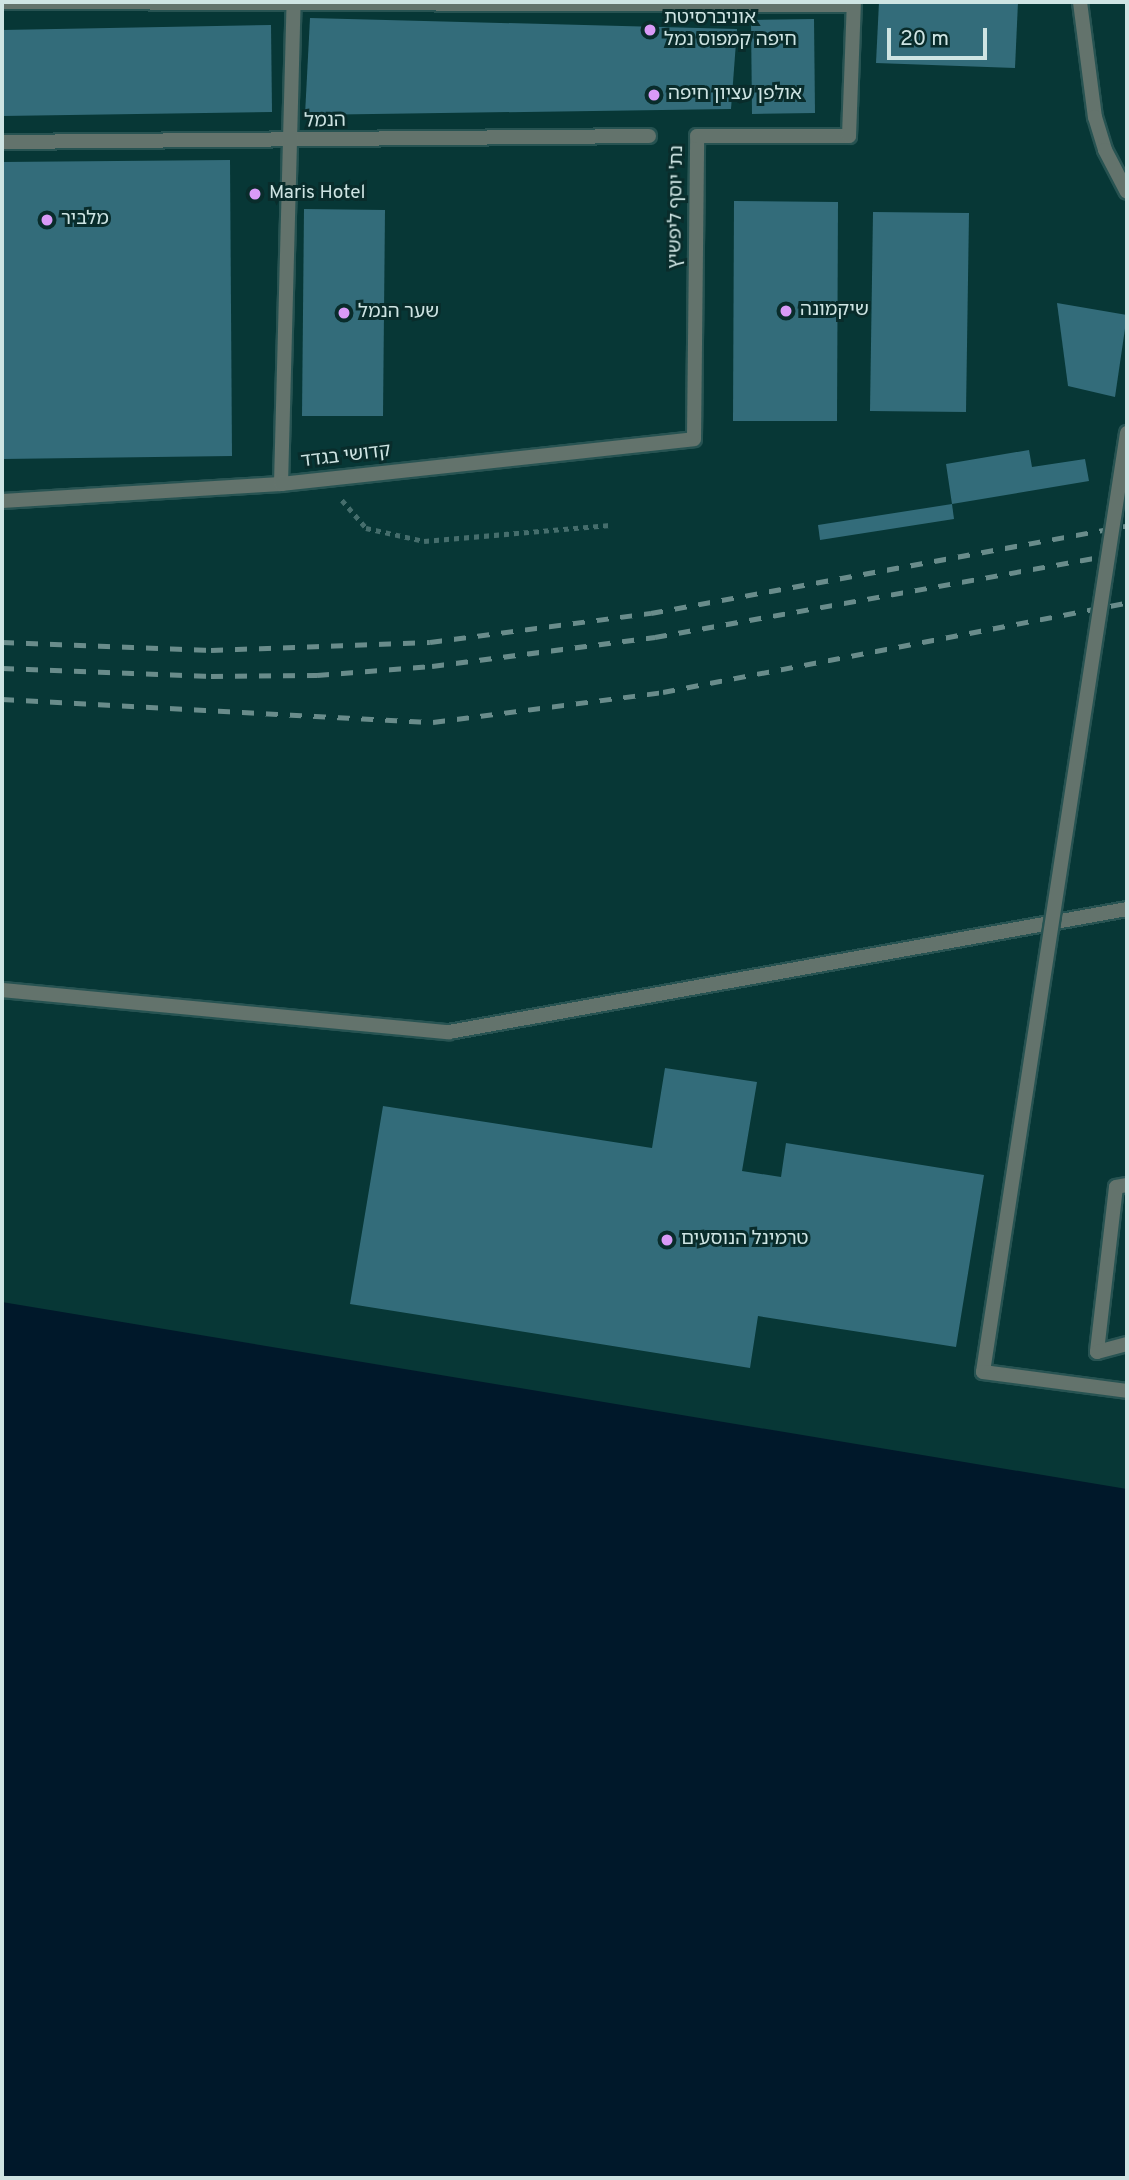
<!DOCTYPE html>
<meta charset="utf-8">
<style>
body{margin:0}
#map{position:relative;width:1129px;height:2180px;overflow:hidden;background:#073736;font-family:Overpass,"Noto Sans Hebrew",sans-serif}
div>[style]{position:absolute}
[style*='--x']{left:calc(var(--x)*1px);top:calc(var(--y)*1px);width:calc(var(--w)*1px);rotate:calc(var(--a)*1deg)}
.water>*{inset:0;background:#00182a}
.building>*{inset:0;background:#336c7a}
.path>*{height:4.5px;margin-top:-2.25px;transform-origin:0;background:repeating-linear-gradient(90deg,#456d6c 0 5px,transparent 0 10px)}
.roads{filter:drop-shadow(2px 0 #275352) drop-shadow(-2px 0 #275352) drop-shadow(0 2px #275352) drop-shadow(0 -2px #275352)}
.minor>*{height:14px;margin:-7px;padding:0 7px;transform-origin:7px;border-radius:7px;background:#63736c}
.rail>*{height:5px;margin-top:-2.5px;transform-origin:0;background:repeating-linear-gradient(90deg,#698c8b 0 12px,transparent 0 24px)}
.bridges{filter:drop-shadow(2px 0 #275352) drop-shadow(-2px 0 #275352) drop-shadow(0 2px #275352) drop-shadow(0 -2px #275352)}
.minor-bridge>*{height:14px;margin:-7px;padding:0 7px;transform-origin:7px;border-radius:7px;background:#63736c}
.dots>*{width:19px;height:19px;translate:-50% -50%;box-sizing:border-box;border:4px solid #092c2b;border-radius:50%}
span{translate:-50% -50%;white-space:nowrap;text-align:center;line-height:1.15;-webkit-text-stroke:6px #092c2b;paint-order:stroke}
.poi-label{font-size:19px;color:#cee4e3}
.left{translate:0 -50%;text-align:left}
.street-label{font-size:19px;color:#cee4e3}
.frame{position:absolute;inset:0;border:4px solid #cee4e3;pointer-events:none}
.scale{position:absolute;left:887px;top:28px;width:100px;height:32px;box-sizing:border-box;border:4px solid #cee4e3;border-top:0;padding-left:9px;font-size:21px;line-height:24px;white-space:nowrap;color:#cee4e3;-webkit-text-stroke:5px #092c2b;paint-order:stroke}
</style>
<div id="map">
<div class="water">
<div style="clip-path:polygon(2px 1302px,1127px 1489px,1127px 2178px,2px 2178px)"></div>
</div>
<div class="building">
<div style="clip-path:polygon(879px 2px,1018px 2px,1015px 68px,876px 63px)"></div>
<div style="clip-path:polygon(310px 18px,737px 29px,731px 109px,305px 115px)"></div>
<div style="clip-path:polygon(814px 19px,815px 113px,752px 114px,751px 20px)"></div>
<div style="clip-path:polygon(271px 25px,272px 112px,2px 116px,2px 30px)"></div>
<div style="clip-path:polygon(230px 160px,232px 456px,2px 459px,2px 162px)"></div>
<div style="clip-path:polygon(734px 201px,838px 202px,837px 421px,733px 421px)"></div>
<div style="clip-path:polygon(304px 209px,385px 210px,383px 416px,302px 416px)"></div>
<div style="clip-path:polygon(873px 212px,969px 213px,966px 412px,870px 411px)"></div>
<div style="clip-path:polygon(1057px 303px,1127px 315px,1115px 397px,1068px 386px)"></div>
<div style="clip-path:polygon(1029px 450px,1032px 467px,1085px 459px,1089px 481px,952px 504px,946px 464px)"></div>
<div style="clip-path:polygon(952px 504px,954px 519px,820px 540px,818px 525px)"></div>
<div style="clip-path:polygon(665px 1068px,757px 1082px,742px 1171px,781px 1177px,786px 1143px,984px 1175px,956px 1347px,758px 1316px,750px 1368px,350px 1304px,383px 1106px,652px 1148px)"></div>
</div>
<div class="path">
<div style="--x:342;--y:500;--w:37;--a:49"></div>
<div style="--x:366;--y:528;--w:59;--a:12.6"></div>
<div style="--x:424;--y:541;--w:187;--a:-4.9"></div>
</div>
<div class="roads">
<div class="minor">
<div style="--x:3;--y:2;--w:850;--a:0.2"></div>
<div style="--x:1080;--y:2;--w:116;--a:82.6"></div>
<div style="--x:1095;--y:117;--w:34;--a:73"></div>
<div style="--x:1105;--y:150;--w:47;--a:62.4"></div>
<div style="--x:2;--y:142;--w:647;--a:-0.53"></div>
<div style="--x:281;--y:484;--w:481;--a:-88.5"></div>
<div style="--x:2;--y:501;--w:280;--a:-3.5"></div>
<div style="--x:281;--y:484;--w:415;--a:-6.2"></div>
<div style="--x:694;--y:439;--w:303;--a:-89.4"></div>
<div style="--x:697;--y:136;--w:152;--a:0"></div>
<div style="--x:849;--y:136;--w:134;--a:-87.9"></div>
<div style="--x:2;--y:990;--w:449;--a:5.4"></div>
<div style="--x:449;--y:1032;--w:689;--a:-10.28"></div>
<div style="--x:1127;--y:1185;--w:11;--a:170"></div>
<div style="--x:1116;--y:1187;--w:166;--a:96.6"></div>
<div style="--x:1097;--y:1352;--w:31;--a:-15"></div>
</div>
</div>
<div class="rail">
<div style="--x:2;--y:642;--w:209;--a:2.2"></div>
<div style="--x:211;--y:650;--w:219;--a:-2.1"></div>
<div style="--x:430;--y:642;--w:223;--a:-7.5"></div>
<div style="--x:651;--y:613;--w:484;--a:-10.4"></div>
<div style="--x:2;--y:668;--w:209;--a:2.2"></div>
<div style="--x:211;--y:676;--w:106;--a:-0.5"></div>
<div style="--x:317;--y:675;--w:115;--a:-4.5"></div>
<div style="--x:432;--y:666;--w:225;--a:-7.4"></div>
<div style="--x:655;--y:637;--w:480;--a:-10.2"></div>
<div style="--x:2;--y:699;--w:432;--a:3.1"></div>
<div style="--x:433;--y:722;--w:232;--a:-7.4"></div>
<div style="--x:663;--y:692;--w:472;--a:-10.9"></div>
</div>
<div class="bridges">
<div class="minor-bridge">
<div style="--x:1127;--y:433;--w:950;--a:98.72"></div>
<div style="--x:983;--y:1372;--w:145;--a:7.5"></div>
</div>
</div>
<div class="dots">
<div style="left:650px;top:30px;background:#d99af7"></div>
<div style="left:654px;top:95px;background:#d99af7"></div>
<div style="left:255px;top:194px;background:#d99af7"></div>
<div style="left:47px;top:220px;background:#d99af7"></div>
<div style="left:786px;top:311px;background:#d99af7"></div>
<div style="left:344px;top:313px;background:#d99af7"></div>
<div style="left:667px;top:1240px;background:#d99af7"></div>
</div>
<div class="poi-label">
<span class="left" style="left:664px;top:30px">אוניברסיטת<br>חיפה קמפוס נמל</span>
<span class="left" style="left:668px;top:95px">אולפן עציון חיפה</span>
<span class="left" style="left:269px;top:194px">Maris Hotel</span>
<span class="left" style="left:61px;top:220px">מלביר</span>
<span class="left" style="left:800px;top:311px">שיקמונה</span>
<span class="left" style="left:358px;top:313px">שער הנמל</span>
<span class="left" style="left:681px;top:1240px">טרמינל הנוסעים</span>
</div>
<div class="street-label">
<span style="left:325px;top:122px;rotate:-1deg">הנמל</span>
<span style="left:677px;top:207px;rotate:-89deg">נת' יוסף ליפשיץ</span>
<span style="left:346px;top:457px;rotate:-7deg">קדושי בגדד</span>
</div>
<div class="frame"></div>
<div class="scale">20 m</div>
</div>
